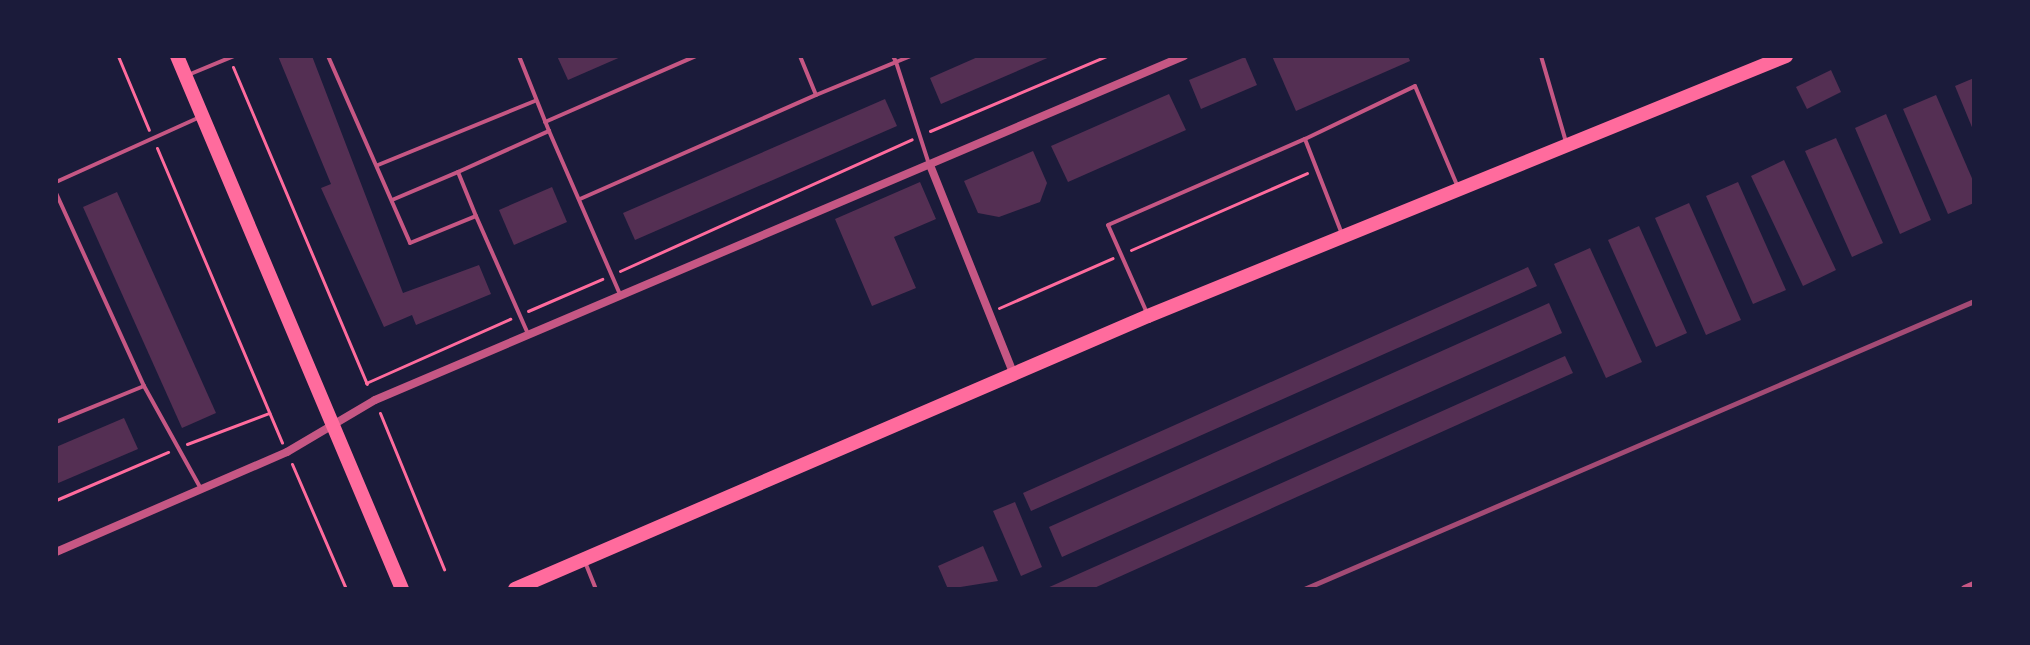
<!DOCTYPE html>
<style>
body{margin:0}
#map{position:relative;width:2030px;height:645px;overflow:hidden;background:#1b1b3a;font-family:Barlow,sans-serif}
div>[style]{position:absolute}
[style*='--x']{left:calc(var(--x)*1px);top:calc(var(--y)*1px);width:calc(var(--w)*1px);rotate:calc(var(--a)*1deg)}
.building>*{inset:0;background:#542f53}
.path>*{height:3px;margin:-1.5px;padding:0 1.5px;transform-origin:1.5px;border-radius:1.5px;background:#ff6b9d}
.service>*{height:4px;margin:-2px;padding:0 2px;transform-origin:2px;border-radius:2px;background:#c65784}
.minor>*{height:8px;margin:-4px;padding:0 4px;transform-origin:4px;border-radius:4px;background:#c65784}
.primary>*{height:14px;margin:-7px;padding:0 7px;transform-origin:7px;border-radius:7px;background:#ff6b9d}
.rail>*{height:5px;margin:-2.5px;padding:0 2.5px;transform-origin:2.5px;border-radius:2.5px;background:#a44b75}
span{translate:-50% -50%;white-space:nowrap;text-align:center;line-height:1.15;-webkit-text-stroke:6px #1b1b3a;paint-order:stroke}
.frame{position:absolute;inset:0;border:58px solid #1b1b3a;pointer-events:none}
</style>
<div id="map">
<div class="building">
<div style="clip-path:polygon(278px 56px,312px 56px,403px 293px,479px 265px,491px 294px,416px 325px,412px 315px,384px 327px,321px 188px,331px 184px)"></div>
<div style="clip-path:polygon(557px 56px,623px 56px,568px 80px)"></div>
<div style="clip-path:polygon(980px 56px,1052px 56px,941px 104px,930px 78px)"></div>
<div style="clip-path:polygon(1272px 56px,1408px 56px,1410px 61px,1296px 111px)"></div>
<div style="clip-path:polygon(1245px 57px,1257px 85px,1201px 109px,1189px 80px)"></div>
<div style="clip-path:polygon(1831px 70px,1841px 92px,1807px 109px,1796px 87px)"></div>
<div style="clip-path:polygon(1974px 78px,1974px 132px,1955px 86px)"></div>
<div style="clip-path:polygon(1169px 94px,1186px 130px,1068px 182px,1051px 146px)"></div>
<div style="clip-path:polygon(1936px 95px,1974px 183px,1974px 203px,1948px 214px,1903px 109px)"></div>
<div style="clip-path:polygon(885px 99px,897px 126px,635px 240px,623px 213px)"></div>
<div style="clip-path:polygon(1886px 114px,1931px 220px,1900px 234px,1855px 128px)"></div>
<div style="clip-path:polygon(1836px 138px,1883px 243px,1852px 257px,1805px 151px)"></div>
<div style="clip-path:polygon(1033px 151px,1047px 183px,1040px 202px,999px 217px,978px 213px,964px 181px)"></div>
<div style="clip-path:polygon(1784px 160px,1836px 270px,1803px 286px,1751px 176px)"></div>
<div style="clip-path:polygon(920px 182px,936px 219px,894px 237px,916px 288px,872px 306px,835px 219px)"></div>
<div style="clip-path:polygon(1738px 182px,1786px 290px,1753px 304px,1706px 196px)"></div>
<div style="clip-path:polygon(552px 187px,567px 222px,514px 245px,499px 210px)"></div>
<div style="clip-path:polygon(117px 192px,216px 413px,182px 428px,83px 207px)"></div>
<div style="clip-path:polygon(1689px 203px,1741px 320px,1706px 335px,1655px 218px)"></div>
<div style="clip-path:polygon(1639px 226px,1687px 333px,1656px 347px,1608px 240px)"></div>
<div style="clip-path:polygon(1590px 248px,1642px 362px,1606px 378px,1554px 264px)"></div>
<div style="clip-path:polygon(1528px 267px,1537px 286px,1031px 511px,1023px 493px)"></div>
<div style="clip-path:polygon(1549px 303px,1562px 333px,1062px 557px,1049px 527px)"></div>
<div style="clip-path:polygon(1565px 356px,1573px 373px,1092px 589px,1045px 589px)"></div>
<div style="clip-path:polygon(124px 418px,138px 449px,56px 484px,56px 447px)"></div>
<div style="clip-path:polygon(1015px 502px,1042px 567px,1021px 576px,993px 511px)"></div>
<div style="clip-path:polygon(983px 546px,998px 581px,948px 589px,938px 566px)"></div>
</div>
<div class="path">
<div style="--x:118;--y:56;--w:80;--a:67.3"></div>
<div style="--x:233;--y:67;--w:344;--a:67.1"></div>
<div style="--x:930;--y:131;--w:192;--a:-23"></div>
<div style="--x:157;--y:148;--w:320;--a:67"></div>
<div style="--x:1131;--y:250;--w:192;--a:-23.6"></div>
<div style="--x:620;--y:271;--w:320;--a:-24.3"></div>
<div style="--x:999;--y:308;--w:124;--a:-23.7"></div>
<div style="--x:528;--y:311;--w:81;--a:-23.4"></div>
<div style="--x:366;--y:383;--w:158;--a:-24"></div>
<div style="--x:380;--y:413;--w:169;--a:67.7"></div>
<div style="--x:187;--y:444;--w:88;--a:-20.7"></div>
<div style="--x:292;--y:464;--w:136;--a:66.6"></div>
<div style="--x:56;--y:500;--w:122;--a:-23.2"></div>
</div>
<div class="service">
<div style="--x:328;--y:56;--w:204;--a:66.3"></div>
<div style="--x:410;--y:243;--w:71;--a:-22.2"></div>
<div style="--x:476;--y:216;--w:129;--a:66.2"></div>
<div style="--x:893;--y:56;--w:7;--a:63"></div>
<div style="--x:896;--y:62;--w:16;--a:-22"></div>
<div style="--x:1541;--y:56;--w:90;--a:73.8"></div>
<div style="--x:188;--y:75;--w:50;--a:-22.4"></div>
<div style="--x:816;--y:95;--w:87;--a:-22.4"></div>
<div style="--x:896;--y:62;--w:107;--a:72.1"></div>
<div style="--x:545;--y:122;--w:165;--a:-23.6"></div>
<div style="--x:549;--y:131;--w:178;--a:66.5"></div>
<div style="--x:378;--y:165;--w:170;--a:-22.2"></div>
<div style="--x:458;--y:172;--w:100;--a:-24.3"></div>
<div style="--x:549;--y:131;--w:81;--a:-111.8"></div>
<div style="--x:56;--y:182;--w:158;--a:-24.3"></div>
<div style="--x:56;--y:193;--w:212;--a:65.5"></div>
<div style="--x:144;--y:386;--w:95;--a:157.8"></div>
<div style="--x:580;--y:199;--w:258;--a:-23.8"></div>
<div style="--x:816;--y:95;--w:42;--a:-112.3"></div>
<div style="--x:392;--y:200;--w:72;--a:-23"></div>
<div style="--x:458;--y:172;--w:48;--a:67.8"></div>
<div style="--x:1342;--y:234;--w:102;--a:-111.3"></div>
<div style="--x:1305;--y:139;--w:122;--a:-25.7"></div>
<div style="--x:1415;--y:86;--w:108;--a:67"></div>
<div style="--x:1147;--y:313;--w:96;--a:-113.9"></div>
<div style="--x:1108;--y:225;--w:215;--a:-23.6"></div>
<div style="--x:144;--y:386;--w:118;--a:61"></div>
<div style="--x:585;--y:562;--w:29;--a:68"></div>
</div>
<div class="minor">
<div style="--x:930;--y:165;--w:226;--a:68.2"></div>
<div style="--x:56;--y:552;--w:252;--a:-23.4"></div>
<div style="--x:287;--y:452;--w:102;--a:-30.6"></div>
<div style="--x:375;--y:400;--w:879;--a:-23.04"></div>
<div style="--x:1965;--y:589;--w:10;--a:-24"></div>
</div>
<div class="primary">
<div style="--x:177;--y:56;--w:579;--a:67.11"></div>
<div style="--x:515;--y:589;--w:689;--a:-23.33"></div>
<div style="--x:1148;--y:316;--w:689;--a:-22.17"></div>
</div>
<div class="rail">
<div style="--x:1304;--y:589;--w:729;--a:-23.26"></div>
</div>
<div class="frame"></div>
</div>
